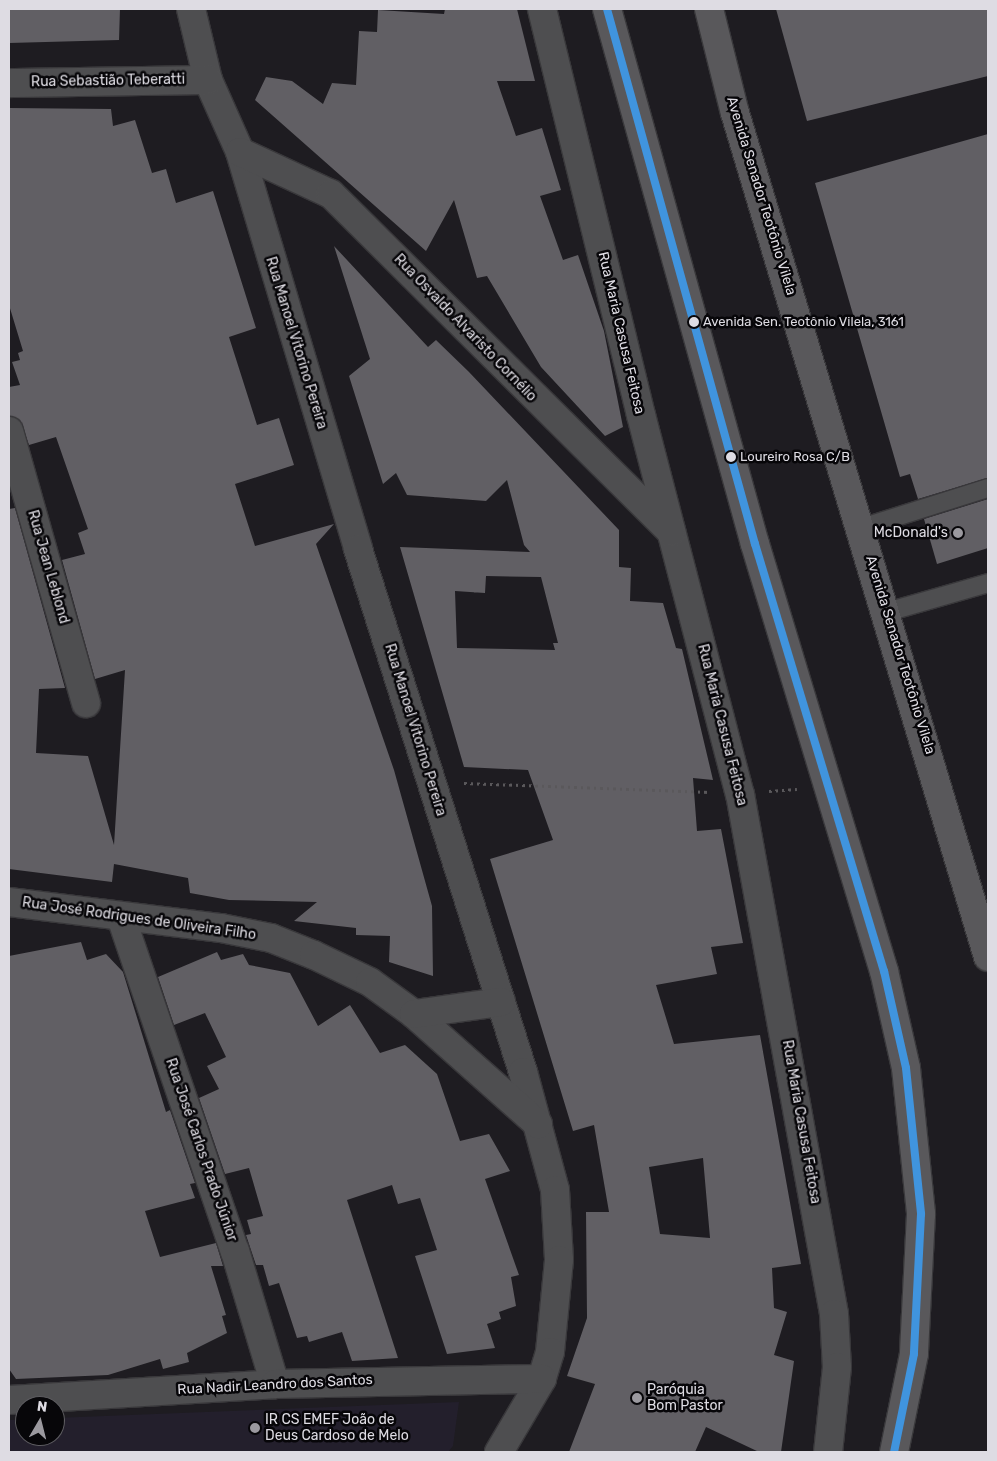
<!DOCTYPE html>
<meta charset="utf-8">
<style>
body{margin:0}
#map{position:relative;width:997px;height:1461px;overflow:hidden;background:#1e1c21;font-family:Rubik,sans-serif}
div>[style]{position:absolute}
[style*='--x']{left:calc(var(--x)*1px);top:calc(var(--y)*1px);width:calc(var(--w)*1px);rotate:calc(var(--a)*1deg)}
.built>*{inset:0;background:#231f2c}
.building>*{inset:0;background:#615f64}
.path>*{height:3px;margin-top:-1.5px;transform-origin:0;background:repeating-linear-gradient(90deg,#5a585b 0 2.5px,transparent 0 6.5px)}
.roads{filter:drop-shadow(1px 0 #39383b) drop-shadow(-1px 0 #39383b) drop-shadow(0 1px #39383b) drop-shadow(0 -1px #39383b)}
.service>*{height:18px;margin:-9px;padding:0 9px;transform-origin:9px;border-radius:9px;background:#4e4e50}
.minor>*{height:28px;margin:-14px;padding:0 14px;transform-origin:14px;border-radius:14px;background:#4e4e50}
.primary>*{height:28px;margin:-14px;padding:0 14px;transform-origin:14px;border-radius:14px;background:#59585b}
.bus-1>*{height:8px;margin:-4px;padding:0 4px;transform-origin:4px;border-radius:4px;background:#4094de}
.dots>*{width:14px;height:14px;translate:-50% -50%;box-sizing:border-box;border:2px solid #070609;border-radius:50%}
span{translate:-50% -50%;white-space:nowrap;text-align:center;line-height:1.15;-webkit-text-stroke:5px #070609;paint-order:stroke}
.bus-label{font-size:13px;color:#dedce3}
.left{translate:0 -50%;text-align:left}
.street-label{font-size:14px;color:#dedce3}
.poi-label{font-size:14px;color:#dedce3}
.right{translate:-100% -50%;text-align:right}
.frame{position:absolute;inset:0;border:10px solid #dedce3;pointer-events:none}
.north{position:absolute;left:15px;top:1396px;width:50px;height:50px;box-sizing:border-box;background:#070609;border:1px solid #5d5c60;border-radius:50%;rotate:8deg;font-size:14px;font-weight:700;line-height:20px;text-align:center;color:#dedce3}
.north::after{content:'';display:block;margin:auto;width:18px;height:22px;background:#9b999f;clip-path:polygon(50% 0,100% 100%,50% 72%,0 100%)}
</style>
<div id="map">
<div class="built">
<div style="clip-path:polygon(459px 1402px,453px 1446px,448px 1452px,9px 1452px,9px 1420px,25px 1420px,25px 1436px,55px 1436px,55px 1418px)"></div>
</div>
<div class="building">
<div style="clip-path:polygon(9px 9px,120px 9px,119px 40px,9px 43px)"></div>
<div style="clip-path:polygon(445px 9px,517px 9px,535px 81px,497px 81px,516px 136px,542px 128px,561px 190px,540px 196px,563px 260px,578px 255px,604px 331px,623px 427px,605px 436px,541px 367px,487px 276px,477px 278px,454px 200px,426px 251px,255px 100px,266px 77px,292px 81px,323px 104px,332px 83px,356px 85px,359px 31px,377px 32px,378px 10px,444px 14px)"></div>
<div style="clip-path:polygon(776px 9px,988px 9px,988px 76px,807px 121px)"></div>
<div style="clip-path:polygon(9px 108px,111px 109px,113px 126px,135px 120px,152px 173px,166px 169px,176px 203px,213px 191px,256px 328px,229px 337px,257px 425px,279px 418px,294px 465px,235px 484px,255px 546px,334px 524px,316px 544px,394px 770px,432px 906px,433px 976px,389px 962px,390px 936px,356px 935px,356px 928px,294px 921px,317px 902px,229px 900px,190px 893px,188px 878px,114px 864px,112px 882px,9px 869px,9px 509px,15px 508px,65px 688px,39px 689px,36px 753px,88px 756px,114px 845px,125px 670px,95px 679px,62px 560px,85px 554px,78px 533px,88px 529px,56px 437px,29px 445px,20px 420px,9px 416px,9px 387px,20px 385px,12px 362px,20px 360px,18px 353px,23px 351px,9px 305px)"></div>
<div style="clip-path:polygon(988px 134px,988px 478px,918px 499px,910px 474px,900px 477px,815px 183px)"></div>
<div style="clip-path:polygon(evenodd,334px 246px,428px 347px,436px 340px,469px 372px,619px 530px,619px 567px,631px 568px,630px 601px,663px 603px,676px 648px,682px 649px,713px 780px,693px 778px,697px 831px,721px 829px,743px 943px,711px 947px,717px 974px,656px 985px,674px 1044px,760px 1035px,801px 1264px,772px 1268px,774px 1308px,787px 1312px,774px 1355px,794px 1361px,781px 1452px,759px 1452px,706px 1427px,695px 1452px,569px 1452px,595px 1384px,567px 1376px,587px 1318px,586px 1212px,609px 1212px,594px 1125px,573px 1131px,490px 859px,553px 840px,528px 770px,464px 767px,400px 547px,530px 552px,524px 545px,507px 480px,486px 501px,407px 495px,396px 473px,383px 484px,349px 376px,370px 359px,334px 246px,486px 576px,541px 577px,558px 643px,553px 643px,555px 650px,457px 648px,455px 591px,485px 593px,486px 576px,334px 246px,703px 1158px,710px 1238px,660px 1234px,649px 1167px,703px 1158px)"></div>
<div style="clip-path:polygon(988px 499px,988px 548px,937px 564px,924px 519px)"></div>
<div style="clip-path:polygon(81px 942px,87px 960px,106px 954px,123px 972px,166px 1112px,170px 1110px,195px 1183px,190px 1184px,195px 1198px,145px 1211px,160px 1257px,216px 1243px,223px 1266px,211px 1266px,226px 1315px,222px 1316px,227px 1333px,187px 1353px,189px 1362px,163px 1369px,160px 1359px,108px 1375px,16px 1379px,9px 1369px,9px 956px)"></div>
<div style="clip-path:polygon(217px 952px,221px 960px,243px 954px,249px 965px,290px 973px,318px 1026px,350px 1005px,380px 1053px,405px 1045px,437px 1074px,460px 1141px,489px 1134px,510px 1171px,485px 1179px,519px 1275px,511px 1277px,516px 1306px,499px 1312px,501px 1319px,487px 1324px,495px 1348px,447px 1354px,415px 1256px,437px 1250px,420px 1198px,398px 1204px,392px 1185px,347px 1200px,398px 1358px,352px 1361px,342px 1332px,309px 1342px,307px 1336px,297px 1338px,279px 1283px,269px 1286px,263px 1265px,256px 1265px,246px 1235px,251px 1234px,247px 1220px,263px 1216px,249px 1168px,225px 1174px,199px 1098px,219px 1089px,207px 1066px,226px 1057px,205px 1013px,174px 1025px,158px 977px)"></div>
</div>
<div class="path">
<div style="--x:464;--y:783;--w:246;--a:2.1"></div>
<div style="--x:769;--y:791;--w:28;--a:-4"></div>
</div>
<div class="roads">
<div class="service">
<div style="--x:861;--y:528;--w:133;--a:-17.5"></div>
<div style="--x:887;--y:612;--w:105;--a:-16"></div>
</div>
<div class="minor">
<div style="--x:191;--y:9;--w:73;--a:76.5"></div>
<div style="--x:208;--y:80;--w:79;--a:66"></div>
<div style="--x:240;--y:152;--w:414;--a:73.4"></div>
<div style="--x:358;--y:549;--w:548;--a:72.49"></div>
<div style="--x:523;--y:1072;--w:122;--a:74.8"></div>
<div style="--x:555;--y:1190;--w:70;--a:86.7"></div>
<div style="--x:559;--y:1260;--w:92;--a:95.6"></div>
<div style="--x:550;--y:1352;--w:28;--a:107"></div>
<div style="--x:542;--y:1379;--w:85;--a:120.5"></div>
<div style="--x:542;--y:9;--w:418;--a:76.3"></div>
<div style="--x:641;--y:415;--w:392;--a:75.4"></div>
<div style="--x:740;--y:794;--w:528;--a:79.75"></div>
<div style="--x:834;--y:1314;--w:53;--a:86.8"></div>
<div style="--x:837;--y:1367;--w:85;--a:96"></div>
<div style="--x:9;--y:83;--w:199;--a:-0.9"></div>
<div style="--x:240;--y:152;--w:100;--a:24.8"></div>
<div style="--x:331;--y:194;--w:479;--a:44.8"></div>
<div style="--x:9;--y:431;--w:283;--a:74.2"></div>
<div style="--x:9;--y:902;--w:214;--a:7"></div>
<div style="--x:221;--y:928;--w:51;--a:11.3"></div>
<div style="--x:271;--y:938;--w:46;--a:21.6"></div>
<div style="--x:314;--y:955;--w:62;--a:25.7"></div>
<div style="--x:370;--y:982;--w:54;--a:36"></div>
<div style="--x:414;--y:1014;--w:166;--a:41.6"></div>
<div style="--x:121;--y:917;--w:353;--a:71.2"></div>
<div style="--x:235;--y:1251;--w:139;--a:73.3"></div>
<div style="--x:414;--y:1014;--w:88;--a:-7.9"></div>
<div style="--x:9;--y:1400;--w:266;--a:-3.4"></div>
<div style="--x:275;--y:1384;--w:267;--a:-1.1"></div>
</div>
<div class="primary">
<div style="--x:607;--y:9;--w:555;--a:74.54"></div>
<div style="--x:755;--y:544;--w:446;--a:73.2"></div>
<div style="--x:884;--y:971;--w:99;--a:77.2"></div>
<div style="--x:906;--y:1068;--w:147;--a:84.1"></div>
<div style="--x:921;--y:1214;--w:140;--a:92.9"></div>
<div style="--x:914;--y:1354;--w:100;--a:101.5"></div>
<div style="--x:709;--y:9;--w:107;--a:76"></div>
<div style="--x:735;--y:113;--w:881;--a:73.31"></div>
</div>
</div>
<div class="bus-1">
<div style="--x:607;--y:9;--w:555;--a:74.54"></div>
<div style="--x:755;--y:544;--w:446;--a:73.2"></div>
<div style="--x:884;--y:971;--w:99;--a:77.2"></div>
<div style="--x:906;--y:1068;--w:147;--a:84.1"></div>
<div style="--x:921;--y:1214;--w:140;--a:92.9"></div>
<div style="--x:914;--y:1354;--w:100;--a:101.5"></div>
</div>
<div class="dots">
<div style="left:694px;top:322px;background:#dedce3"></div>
<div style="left:731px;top:457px;background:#dedce3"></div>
<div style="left:958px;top:533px;background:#9b999f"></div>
<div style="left:637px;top:1398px;background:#9b999f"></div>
<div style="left:255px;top:1428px;background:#9b999f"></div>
</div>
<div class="bus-label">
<span class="left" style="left:703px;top:322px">Avenida Sen. Teotônio Vilela, 3161</span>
<span class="left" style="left:740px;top:457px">Loureiro Rosa C/B</span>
</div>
<div class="street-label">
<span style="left:108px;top:81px;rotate:-1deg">Rua Sebastião Teberatti</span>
<span style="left:761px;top:196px;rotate:73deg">Avenida Senador Teotônio Vilela</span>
<span style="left:465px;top:328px;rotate:46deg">Rua Osvaldo Alvaristo Cornélio</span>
<span style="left:621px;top:333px;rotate:77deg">Rua Maria Casusa Feitosa</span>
<span style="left:296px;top:343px;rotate:73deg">Rua Manoel Vitorino Pereira</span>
<span style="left:48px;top:567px;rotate:74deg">Rua Jean Leblond</span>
<span style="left:900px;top:655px;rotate:73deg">Avenida Senador Teotônio Vilela</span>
<span style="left:722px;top:725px;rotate:76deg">Rua Maria Casusa Feitosa</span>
<span style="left:415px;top:730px;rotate:73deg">Rua Manoel Vitorino Pereira</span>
<span style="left:139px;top:919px;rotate:8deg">Rua José Rodrigues de Oliveira Filho</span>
<span style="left:801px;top:1122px;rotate:80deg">Rua Maria Casusa Feitosa</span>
<span style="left:201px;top:1150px;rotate:71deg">Rua José Carlos Prado Júnior</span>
<span style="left:275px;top:1385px;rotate:-3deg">Rua Nadir Leandro dos Santos</span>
</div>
<div class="poi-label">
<span class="right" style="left:948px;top:533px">McDonald's</span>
<span class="left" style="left:647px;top:1398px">Paróquia<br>Bom Pastor</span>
<span class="left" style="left:265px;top:1428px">IR CS EMEF João de<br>Deus Cardoso de Melo</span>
</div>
<div class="frame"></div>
<div class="north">N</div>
</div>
